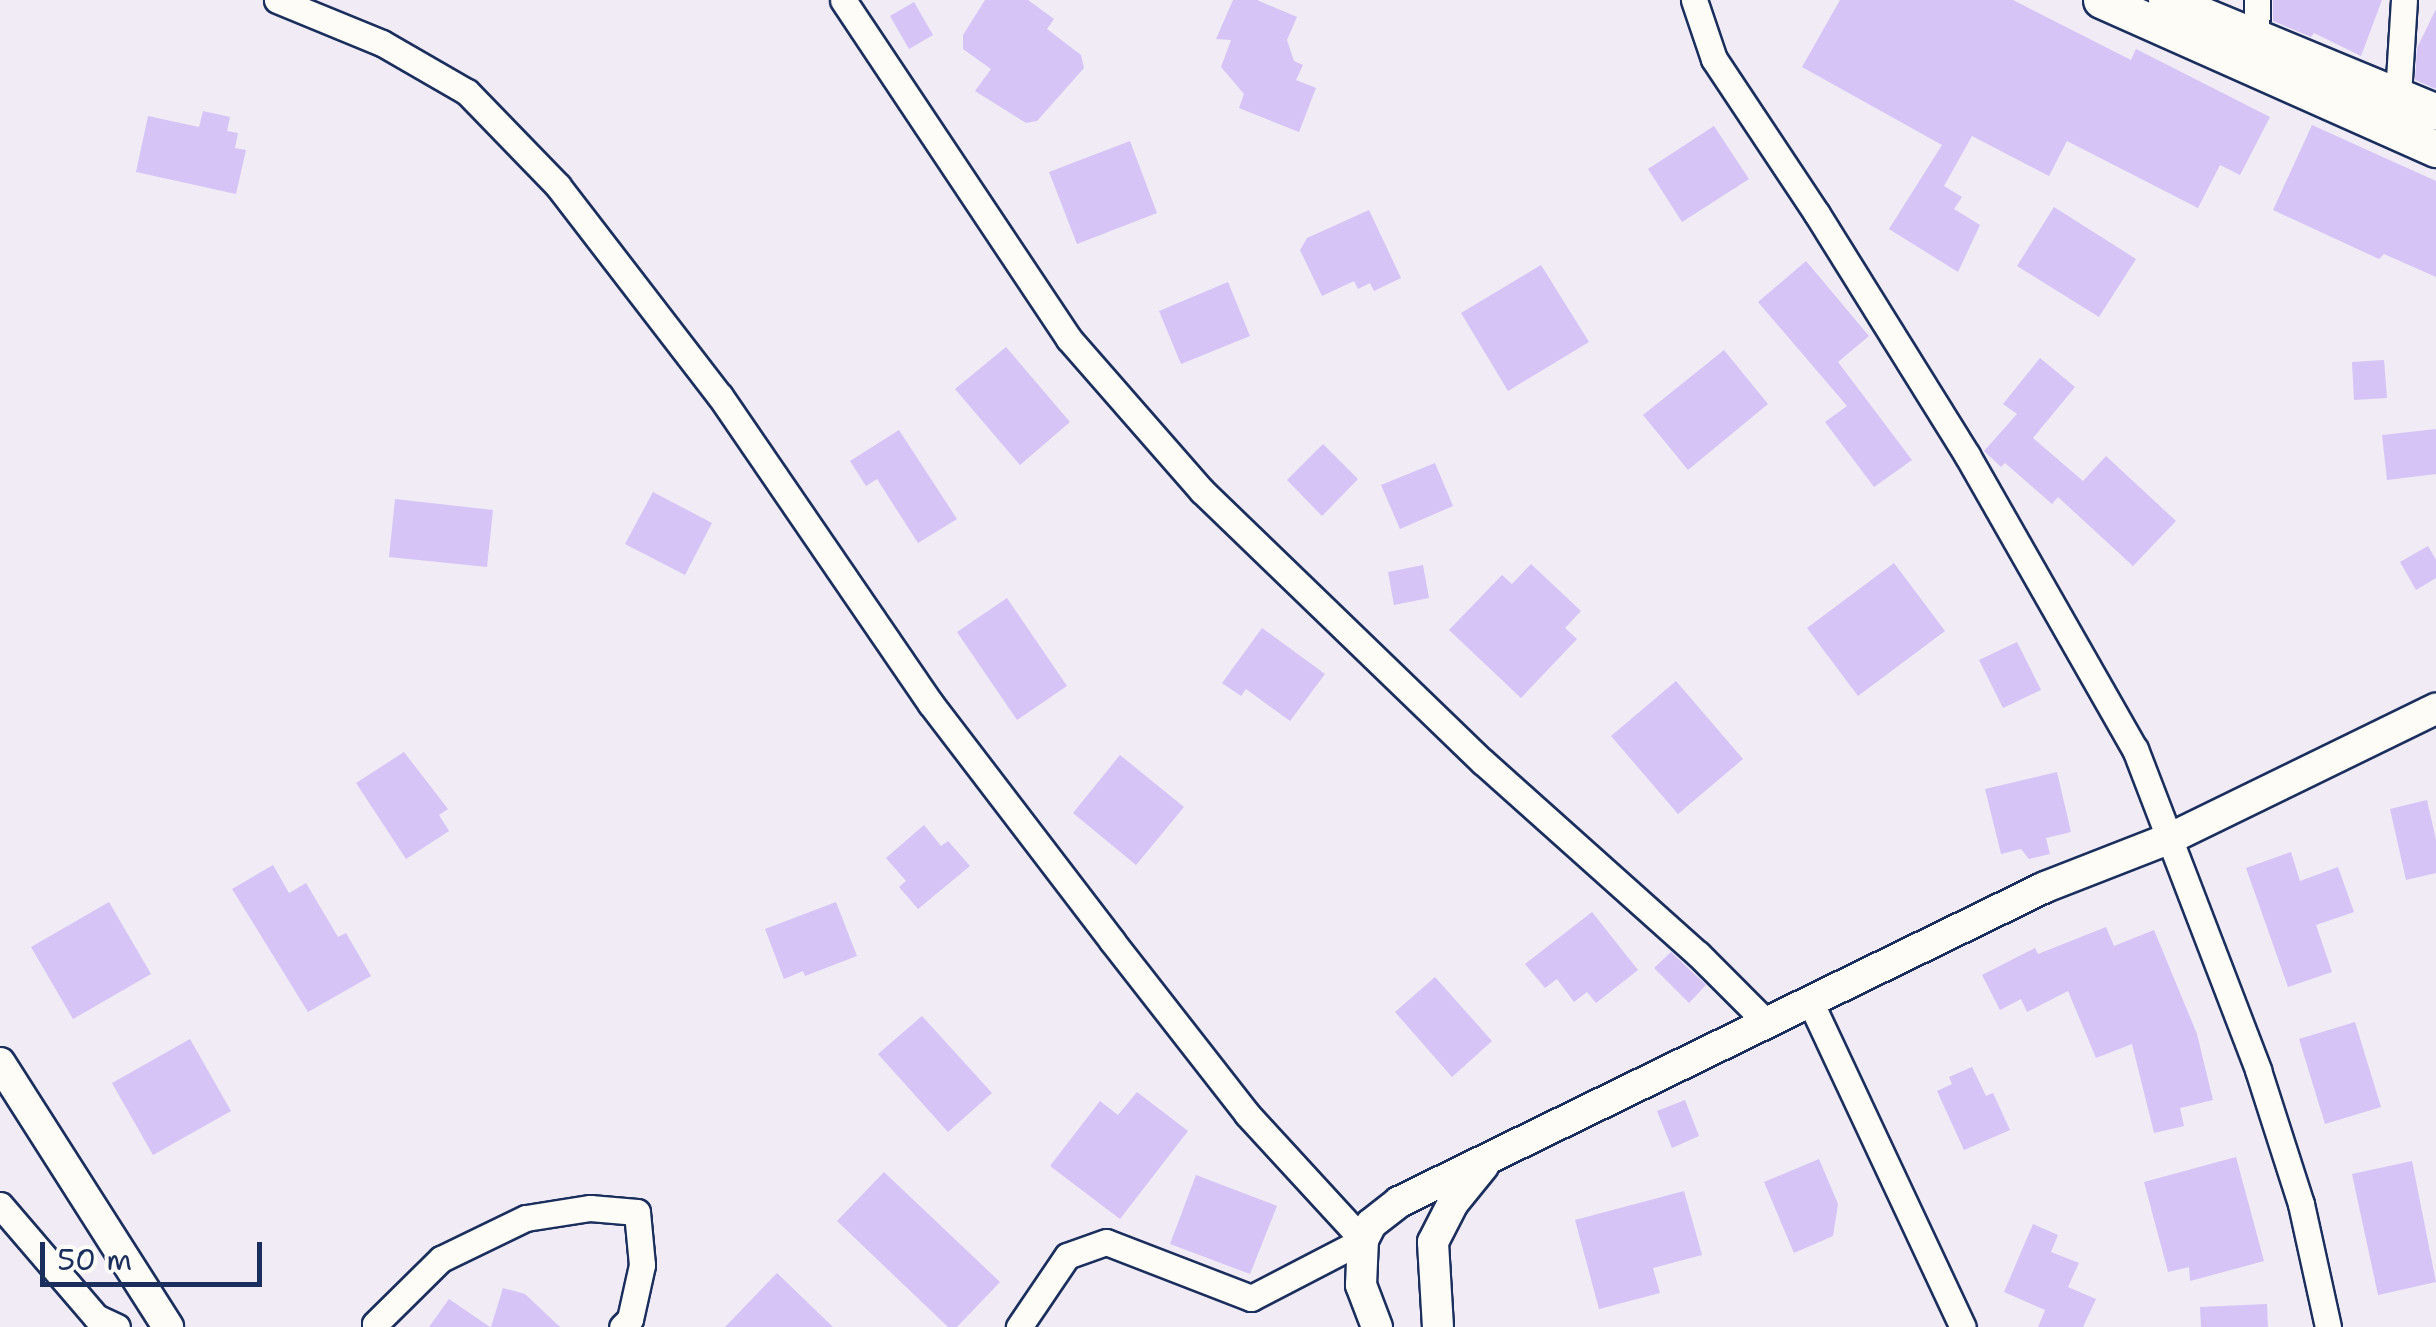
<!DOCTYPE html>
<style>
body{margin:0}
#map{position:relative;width:2436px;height:1327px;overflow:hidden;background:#f1ebf6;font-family:"Shantell Sans",sans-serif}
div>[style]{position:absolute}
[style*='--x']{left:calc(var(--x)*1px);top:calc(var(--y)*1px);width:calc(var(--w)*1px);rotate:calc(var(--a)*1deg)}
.building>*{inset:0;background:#d5c4f5}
.roads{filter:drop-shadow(2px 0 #1b2f5e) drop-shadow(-2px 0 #1b2f5e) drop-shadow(0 2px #1b2f5e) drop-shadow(0 -2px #1b2f5e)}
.minor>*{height:25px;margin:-12.5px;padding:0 12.5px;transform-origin:12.5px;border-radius:12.5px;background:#fdfcf7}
.tertiary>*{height:30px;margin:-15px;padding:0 15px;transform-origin:15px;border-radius:15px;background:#fdfcf7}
.secondary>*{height:35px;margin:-17.5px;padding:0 17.5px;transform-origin:17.5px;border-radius:17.5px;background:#fdfcf7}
span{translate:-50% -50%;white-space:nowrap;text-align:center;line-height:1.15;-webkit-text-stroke:9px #fdfcf7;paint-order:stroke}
.scale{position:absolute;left:40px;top:1242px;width:222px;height:45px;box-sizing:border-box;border:5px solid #1b2f5e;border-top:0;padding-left:12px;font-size:30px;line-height:35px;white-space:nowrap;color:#1b2f5e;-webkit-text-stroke:8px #fdfcf7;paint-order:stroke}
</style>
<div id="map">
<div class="building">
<div style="clip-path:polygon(985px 0,1028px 0,1054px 19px,1047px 29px,1081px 55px,1084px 68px,1037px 121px,1026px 123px,975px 91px,991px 69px,963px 49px,963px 35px)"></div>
<div style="clip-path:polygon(1233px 0,1257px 0,1297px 17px,1287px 40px,1294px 61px,1303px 65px,1296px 80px,1316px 88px,1299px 132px,1239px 108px,1244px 94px,1221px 67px,1231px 40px,1216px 39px)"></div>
<div style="clip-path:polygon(1840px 0,2013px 0,2131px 60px,2136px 49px,2270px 117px,2240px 175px,2220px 165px,2198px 208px,2067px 141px,2049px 176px,1972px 136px,1944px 186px,1962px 197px,1954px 209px,1980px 225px,1958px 272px,1889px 229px,1942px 145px,1802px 67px)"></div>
<div style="clip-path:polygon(2273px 0,2382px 0,2361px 56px,2314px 33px,2311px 37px,2273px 21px)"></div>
<div style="clip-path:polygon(914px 2px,933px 35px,909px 49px,890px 16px)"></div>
<div style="clip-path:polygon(2436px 9px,2436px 89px,2415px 80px,2417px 48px)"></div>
<div style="clip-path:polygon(203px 111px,230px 117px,227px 131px,238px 133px,235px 148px,246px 150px,236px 194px,136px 172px,148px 116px,199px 127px)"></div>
<div style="clip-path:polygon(2312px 125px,2436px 181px,2436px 277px,2384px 254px,2379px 259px,2273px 210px)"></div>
<div style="clip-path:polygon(1714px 126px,1749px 179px,1682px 222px,1648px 169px)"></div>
<div style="clip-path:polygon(1130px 141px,1157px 213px,1077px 244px,1049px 172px)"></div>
<div style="clip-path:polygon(2054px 207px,2136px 259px,2099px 317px,2017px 266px)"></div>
<div style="clip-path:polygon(1369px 210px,1401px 278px,1374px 291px,1370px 283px,1358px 289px,1354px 281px,1322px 296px,1300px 250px,1307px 238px)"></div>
<div style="clip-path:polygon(1806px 261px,1869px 336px,1838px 362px,1912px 460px,1874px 487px,1825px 422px,1847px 406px,1758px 302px)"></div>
<div style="clip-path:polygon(1541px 265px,1589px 342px,1508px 391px,1461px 313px)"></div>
<div style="clip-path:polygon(1228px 282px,1250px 336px,1181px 364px,1159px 311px)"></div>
<div style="clip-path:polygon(1006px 347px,1070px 422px,1020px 465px,955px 389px)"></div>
<div style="clip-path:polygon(1724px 350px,1768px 404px,1688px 470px,1643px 415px)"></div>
<div style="clip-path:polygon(2040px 358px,2075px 387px,2033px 438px,2083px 481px,2106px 456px,2176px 521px,2133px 566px,2058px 497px,2052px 504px,2005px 463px,2001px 467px,1984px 451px,2017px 414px,2003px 404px)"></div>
<div style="clip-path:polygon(2384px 360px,2387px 398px,2354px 400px,2352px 362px)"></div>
<div style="clip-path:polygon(2436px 429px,2436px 474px,2387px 480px,2382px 435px)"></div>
<div style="clip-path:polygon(899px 430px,957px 519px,918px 543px,877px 479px,866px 486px,850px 461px)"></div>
<div style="clip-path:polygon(1323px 444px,1358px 479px,1322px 516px,1287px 480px)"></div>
<div style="clip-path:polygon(1435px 463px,1453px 506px,1400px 529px,1381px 485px)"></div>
<div style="clip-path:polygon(653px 492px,712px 523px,685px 575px,625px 544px)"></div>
<div style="clip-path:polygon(395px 499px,493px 510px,487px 567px,389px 557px)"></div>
<div style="clip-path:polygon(2428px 546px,2436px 560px,2436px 578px,2416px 590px,2400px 562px)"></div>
<div style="clip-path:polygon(1894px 563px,1945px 631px,1858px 696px,1807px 628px)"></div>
<div style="clip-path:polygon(1531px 564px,1581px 611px,1565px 628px,1577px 639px,1521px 698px,1449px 630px,1502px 575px,1512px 584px)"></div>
<div style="clip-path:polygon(1423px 565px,1429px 598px,1394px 605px,1388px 572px)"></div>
<div style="clip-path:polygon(1007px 598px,1067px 686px,1017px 720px,957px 632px)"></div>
<div style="clip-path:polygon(1262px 628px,1325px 674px,1290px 721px,1246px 689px,1241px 696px,1222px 683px)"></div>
<div style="clip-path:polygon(2017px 642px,2041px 690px,2003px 708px,1979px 660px)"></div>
<div style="clip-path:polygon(1676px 681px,1743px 759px,1678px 814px,1611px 736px)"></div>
<div style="clip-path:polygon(404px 752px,448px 809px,439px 815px,449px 831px,406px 859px,356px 783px)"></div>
<div style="clip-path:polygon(1120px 755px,1184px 807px,1136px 865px,1073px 813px)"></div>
<div style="clip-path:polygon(2057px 772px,2071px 832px,2046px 838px,2050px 854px,2029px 859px,2021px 849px,2001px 854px,1985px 789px)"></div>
<div style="clip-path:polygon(2427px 800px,2436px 840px,2436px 873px,2406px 880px,2390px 809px)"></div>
<div style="clip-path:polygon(924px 825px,941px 846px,948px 841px,970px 866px,918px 909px,899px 887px,906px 881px,886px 858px)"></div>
<div style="clip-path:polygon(2291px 852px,2300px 881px,2338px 867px,2354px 912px,2316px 925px,2332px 972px,2288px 987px,2246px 868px)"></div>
<div style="clip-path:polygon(273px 865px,289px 893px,306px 883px,338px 937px,346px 933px,371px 976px,308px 1012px,232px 889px)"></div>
<div style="clip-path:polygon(109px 902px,151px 974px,73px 1019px,31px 947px)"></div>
<div style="clip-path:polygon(836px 902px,857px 956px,805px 976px,803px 971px,784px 979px,765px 929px)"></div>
<div style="clip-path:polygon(1592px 912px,1638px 970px,1596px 1003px,1587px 992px,1574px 1002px,1557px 979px,1545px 988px,1525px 964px)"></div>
<div style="clip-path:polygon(2106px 927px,2114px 946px,2154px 930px,2197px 1034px,2213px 1100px,2180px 1108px,2184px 1126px,2154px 1133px,2132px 1044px,2096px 1058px,2068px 991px,2027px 1012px,2021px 999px,2000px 1010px,1982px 975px,2035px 948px,2038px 954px)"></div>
<div style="clip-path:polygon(1671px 952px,1706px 985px,1689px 1003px,1654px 968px)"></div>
<div style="clip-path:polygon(1435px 977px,1492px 1041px,1452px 1077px,1395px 1012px)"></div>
<div style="clip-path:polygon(922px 1016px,992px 1093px,948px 1132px,878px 1054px)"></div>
<div style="clip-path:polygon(2355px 1022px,2381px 1107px,2325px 1124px,2299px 1039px)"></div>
<div style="clip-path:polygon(190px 1039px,231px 1111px,153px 1155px,112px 1083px)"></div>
<div style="clip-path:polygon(1972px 1067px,1986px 1096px,1993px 1093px,2010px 1130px,1964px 1150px,1937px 1091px,1952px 1084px,1949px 1077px)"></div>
<div style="clip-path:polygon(1137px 1092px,1188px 1131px,1120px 1219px,1050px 1166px,1100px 1101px,1118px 1115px)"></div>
<div style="clip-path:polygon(1685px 1100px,1699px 1136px,1672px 1148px,1657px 1111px)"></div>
<div style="clip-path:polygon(2236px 1157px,2264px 1261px,2190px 1281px,2189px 1267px,2168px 1272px,2144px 1182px)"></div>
<div style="clip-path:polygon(1819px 1159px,1838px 1204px,1833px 1236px,1794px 1253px,1764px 1182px)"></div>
<div style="clip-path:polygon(2412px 1161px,2436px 1282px,2378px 1295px,2352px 1174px)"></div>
<div style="clip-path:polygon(884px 1172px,1000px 1282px,957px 1327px,948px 1327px,837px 1221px)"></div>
<div style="clip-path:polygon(1196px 1175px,1277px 1206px,1250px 1274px,1170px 1244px)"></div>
<div style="clip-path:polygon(1684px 1191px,1702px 1255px,1653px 1268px,1660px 1293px,1599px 1309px,1575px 1220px)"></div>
<div style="clip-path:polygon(2033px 1224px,2058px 1235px,2051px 1252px,2079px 1263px,2068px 1287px,2096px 1299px,2083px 1327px,2038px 1327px,2045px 1310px,2004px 1292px)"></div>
<div style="clip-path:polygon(777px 1273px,833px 1327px,725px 1327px)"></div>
<div style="clip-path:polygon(503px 1288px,525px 1294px,560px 1327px,491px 1327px)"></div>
<div style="clip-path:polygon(449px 1299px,490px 1327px,429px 1327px)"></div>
<div style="clip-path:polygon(2267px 1304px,2268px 1327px,2201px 1327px,2200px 1307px)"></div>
</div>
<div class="roads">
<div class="minor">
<div style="--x:277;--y:0;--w:113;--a:22.3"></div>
<div style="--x:382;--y:43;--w:98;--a:30"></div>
<div style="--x:467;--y:92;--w:131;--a:45.9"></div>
<div style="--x:558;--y:186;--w:265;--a:52.4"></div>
<div style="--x:720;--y:396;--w:373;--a:55.6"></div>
<div style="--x:931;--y:704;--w:298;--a:52.6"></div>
<div style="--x:1112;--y:941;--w:219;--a:52"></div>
<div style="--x:1247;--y:1114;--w:171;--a:47.4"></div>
<div style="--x:1363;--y:1240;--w:126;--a:152.6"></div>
<div style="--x:1251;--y:1298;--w:155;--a:-158.9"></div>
<div style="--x:1106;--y:1242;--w:41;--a:160.3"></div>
<div style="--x:1067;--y:1256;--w:86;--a:124.1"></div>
<div style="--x:843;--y:0;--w:407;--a:56.3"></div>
<div style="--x:1069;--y:339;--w:202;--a:48.8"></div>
<div style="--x:1202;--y:491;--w:390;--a:44"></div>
<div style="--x:1483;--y:762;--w:288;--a:41.8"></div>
<div style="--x:1698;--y:954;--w:95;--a:45"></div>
<div style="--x:1694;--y:0;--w:62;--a:71.3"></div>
<div style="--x:1714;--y:59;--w:186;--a:56.4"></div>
<div style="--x:1817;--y:214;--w:284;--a:58.1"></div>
<div style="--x:1967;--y:455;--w:339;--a:60.3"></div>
<div style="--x:2135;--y:749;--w:344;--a:69"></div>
<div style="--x:2258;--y:1070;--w:141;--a:72.2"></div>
<div style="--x:2301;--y:1204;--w:126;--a:77.6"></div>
<div style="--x:2256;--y:40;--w:40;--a:-88.6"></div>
<div style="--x:2398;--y:95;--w:95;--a:-86.4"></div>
<div style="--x:1810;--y:1001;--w:360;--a:64.9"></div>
<div style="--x:0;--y:1205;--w:148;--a:49.4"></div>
<div style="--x:96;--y:1317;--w:23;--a:25"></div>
<div style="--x:378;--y:1327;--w:4;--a:-135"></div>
<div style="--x:375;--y:1324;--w:93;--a:-44.6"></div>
<div style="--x:441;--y:1259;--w:94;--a:-25.8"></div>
<div style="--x:526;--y:1218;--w:65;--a:-8.9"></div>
<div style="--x:590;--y:1208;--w:47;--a:4.9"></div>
<div style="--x:637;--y:1212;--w:53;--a:84.6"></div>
<div style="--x:642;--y:1265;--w:55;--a:102.5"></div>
<div style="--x:630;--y:1319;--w:11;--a:135"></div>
</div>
<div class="tertiary">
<div style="--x:0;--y:1063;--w:313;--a:57.5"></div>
<div style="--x:1377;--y:1327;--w:45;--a:-110.9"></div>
<div style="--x:1361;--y:1285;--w:45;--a:-87.5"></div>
<div style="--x:1363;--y:1240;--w:18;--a:-63"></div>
<div style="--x:1371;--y:1224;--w:36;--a:-38"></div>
<div style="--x:1399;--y:1202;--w:719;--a:-25.99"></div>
<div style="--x:2045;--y:887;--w:135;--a:-21.3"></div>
<div style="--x:2171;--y:838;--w:295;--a:-26"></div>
<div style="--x:1438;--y:1327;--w:85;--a:-93.4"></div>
<div style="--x:1433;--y:1242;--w:44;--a:-62.9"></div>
<div style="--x:1453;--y:1203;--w:48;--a:-51"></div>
</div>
<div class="secondary">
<div style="--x:2101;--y:0;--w:367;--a:24"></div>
<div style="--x:2166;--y:0;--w:292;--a:22.5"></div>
</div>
</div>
<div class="scale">50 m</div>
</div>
